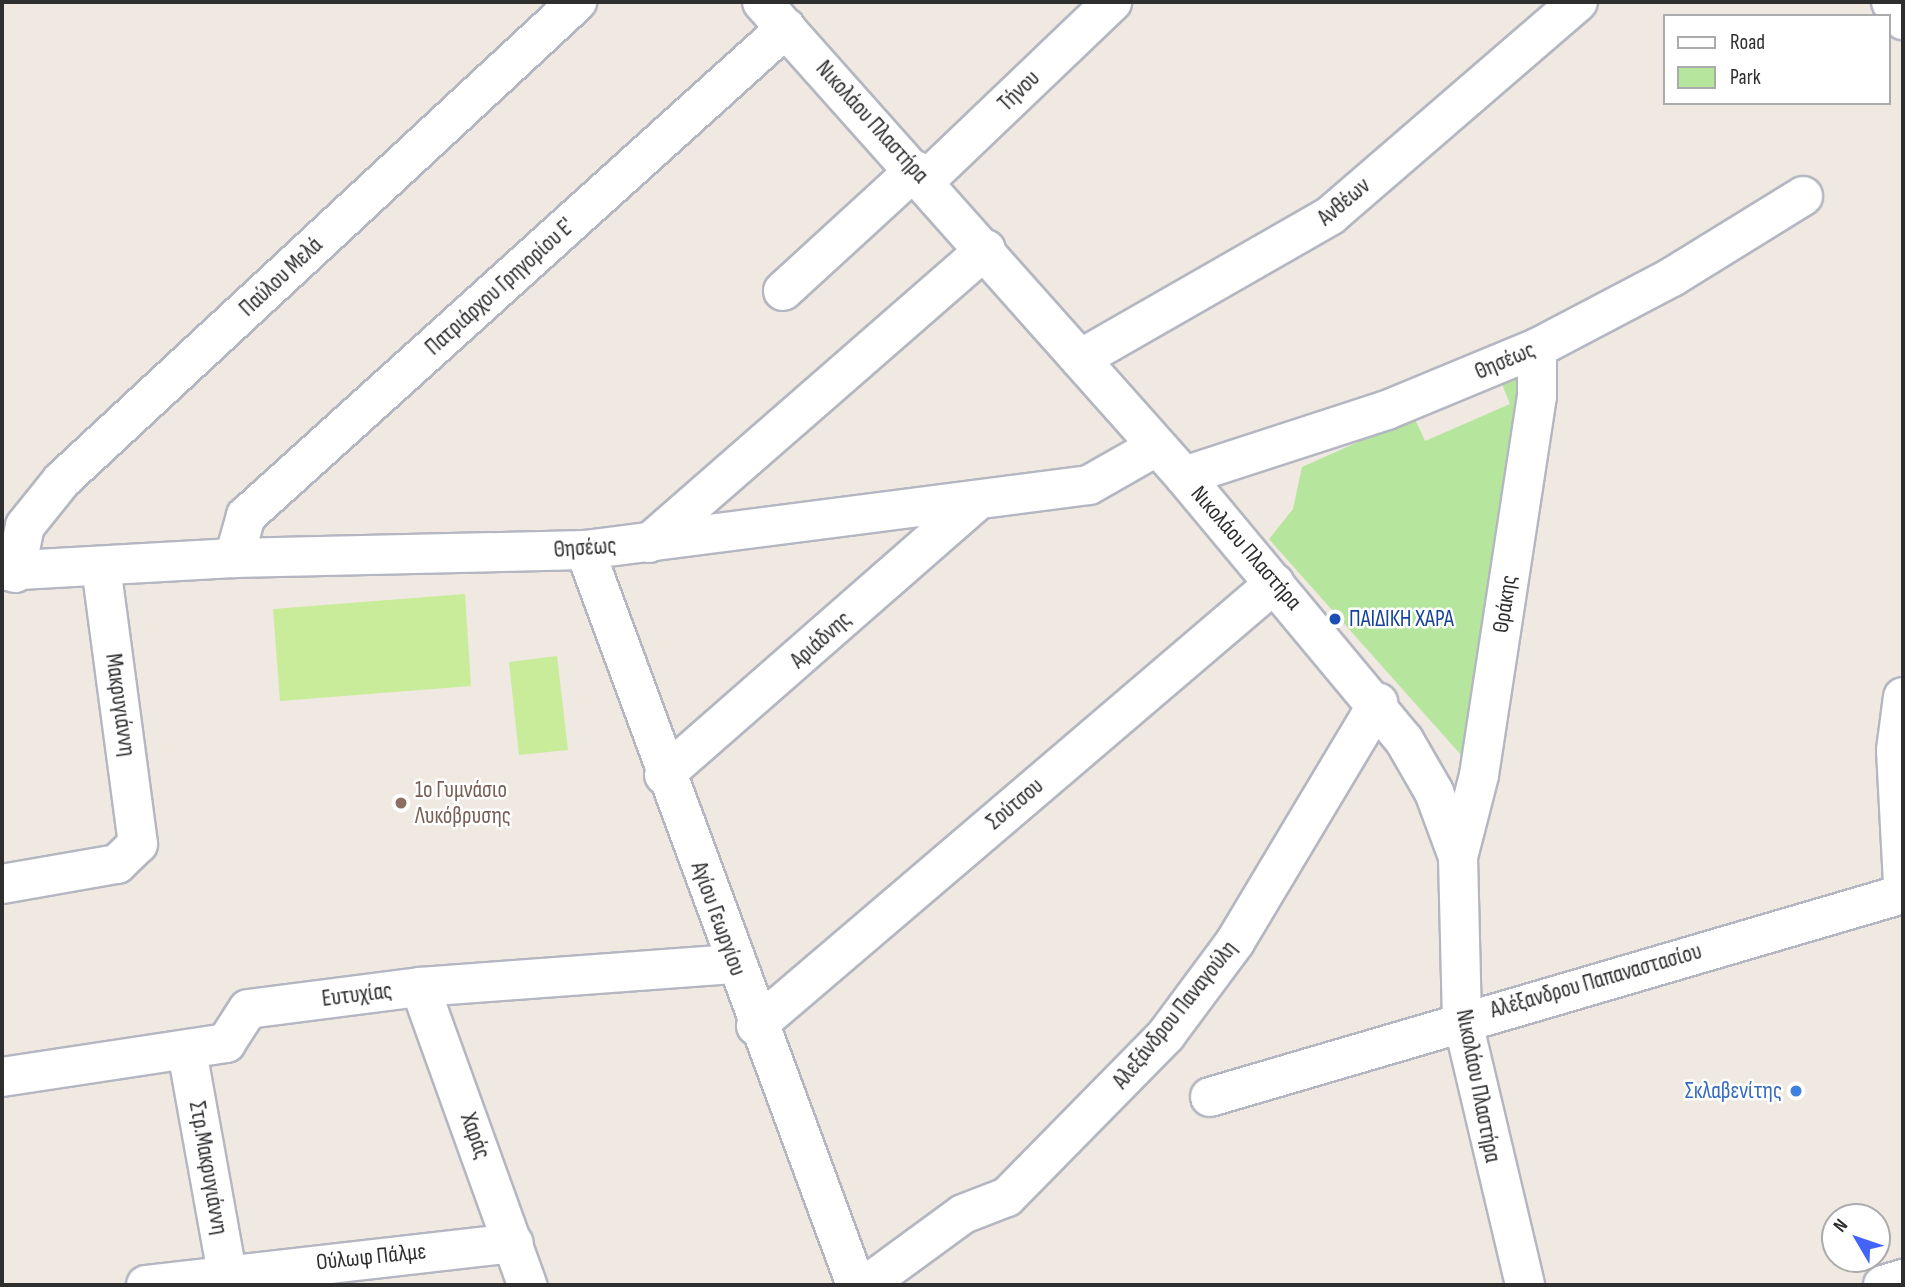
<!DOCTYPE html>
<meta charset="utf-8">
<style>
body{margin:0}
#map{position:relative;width:1905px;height:1287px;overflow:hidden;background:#efe9e1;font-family:"Sofia Sans Condensed",sans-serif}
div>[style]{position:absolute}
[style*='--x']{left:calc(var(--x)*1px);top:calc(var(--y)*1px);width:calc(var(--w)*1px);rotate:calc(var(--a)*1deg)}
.green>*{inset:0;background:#b6e59e}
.pitch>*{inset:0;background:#c9ec9a}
.roads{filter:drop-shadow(2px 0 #b4b7c1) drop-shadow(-2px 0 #b4b7c1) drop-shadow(0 2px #b4b7c1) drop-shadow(0 -2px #b4b7c1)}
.minor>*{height:38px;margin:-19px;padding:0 19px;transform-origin:19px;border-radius:19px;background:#fff}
.dots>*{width:19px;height:19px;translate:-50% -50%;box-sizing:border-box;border:4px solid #fff;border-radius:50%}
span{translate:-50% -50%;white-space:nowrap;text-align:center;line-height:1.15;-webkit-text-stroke:5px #fff;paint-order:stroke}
.street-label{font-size:23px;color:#2e2e2e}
.transit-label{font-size:23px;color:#164399}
.left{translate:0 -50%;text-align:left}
.education-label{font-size:23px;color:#785e54}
.shop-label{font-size:23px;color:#366cbe}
.right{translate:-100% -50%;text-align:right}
.frame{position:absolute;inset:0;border:4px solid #2e2e2e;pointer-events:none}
.legend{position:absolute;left:1663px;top:14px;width:228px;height:91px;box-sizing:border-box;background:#fff;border:2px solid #ababab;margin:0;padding:9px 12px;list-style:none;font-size:21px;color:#2e2e2e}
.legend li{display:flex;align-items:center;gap:14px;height:35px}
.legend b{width:35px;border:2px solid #ababab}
.north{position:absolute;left:1821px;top:1203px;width:70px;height:70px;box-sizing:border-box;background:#fff;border:2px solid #ababab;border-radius:50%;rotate:309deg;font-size:19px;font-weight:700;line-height:28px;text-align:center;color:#2e2e2e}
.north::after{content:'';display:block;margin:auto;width:24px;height:32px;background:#4264fb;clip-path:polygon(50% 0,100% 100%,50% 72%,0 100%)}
</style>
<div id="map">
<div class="green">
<div style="clip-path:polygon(1518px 371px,1522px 380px,1461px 755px,1269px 539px,1293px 509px,1302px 467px,1414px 417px,1425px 441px,1510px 404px,1500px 379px)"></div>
</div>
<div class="pitch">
<div style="clip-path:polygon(465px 594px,471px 686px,280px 701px,273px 609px)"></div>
<div style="clip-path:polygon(557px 656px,568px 750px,519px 755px,509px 662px)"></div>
</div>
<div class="roads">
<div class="minor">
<div style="--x:762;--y:2;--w:635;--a:48.32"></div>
<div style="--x:1184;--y:476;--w:344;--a:50.2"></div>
<div style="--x:1404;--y:740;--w:60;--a:60"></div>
<div style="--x:1434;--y:792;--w:69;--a:69.7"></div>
<div style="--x:1458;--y:857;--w:161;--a:88.6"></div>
<div style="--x:1462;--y:1018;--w:274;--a:76.7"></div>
<div style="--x:1891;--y:2;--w:22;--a:56"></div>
<div style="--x:925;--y:181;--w:259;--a:-43.7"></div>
<div style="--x:783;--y:291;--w:179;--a:-42.5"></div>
<div style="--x:1080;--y:359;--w:289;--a:-29.8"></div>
<div style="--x:1331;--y:215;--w:326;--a:-40.8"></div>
<div style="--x:1184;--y:476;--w:213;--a:-18"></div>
<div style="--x:1387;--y:410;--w:162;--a:-22.5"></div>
<div style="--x:1537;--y:348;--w:153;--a:-27.7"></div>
<div style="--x:1672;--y:277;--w:154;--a:-31.7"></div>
<div style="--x:649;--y:543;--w:447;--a:-41.1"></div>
<div style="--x:585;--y:550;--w:783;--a:69.76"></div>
<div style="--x:234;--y:558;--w:44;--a:-74.1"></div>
<div style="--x:246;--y:516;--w:728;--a:-42.1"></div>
<div style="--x:2;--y:571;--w:232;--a:-3.2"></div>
<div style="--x:234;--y:558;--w:351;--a:-1.3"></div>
<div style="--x:585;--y:550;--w:508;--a:-7.35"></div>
<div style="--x:1089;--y:485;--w:77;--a:-29.6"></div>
<div style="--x:15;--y:573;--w:48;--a:-78"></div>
<div style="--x:25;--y:526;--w:59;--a:-51.2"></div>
<div style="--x:62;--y:480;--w:703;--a:-42.87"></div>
<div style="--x:1903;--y:697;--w:53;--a:97.5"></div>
<div style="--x:1896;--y:750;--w:135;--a:87"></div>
<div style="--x:664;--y:775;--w:415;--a:-41.2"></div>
<div style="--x:1458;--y:857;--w:85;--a:-75.6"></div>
<div style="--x:1479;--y:775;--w:383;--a:-81.3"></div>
<div style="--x:1537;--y:396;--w:48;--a:-90"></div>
<div style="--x:2;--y:884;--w:117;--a:-9.9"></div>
<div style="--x:117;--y:864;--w:29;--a:-44"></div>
<div style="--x:138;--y:844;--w:279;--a:-97.6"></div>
<div style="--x:420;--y:987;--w:317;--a:70.2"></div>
<div style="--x:756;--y:1026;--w:682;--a:-40.48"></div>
<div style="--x:187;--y:1051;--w:238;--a:79.8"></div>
<div style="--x:2;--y:1077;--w:227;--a:-8.6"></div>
<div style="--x:226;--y:1043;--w:40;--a:-57.1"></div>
<div style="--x:248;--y:1009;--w:173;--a:-7.3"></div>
<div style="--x:420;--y:987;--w:317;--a:-4.2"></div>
<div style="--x:1210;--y:1097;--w:722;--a:-16.33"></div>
<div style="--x:146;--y:1285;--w:370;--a:-6.5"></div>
<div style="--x:866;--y:1285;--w:120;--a:-36.2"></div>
<div style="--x:963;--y:1214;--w:47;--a:-21.1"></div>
<div style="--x:1007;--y:1197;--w:227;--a:-45.5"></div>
<div style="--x:1166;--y:1035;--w:116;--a:-53.4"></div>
<div style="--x:1235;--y:942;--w:279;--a:-59.1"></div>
<div style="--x:1883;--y:1285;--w:21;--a:-17"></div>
</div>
</div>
<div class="dots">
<div style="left:1335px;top:619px;background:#1a4fb4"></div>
<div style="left:401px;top:803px;background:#8d6e63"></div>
<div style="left:1796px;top:1091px;background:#3f7fe0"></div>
</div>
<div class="street-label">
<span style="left:1019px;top:91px;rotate:-44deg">Τήνου</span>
<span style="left:872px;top:122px;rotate:48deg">Νικολάου Πλαστήρα</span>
<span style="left:1344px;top:202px;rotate:-40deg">Ανθέων</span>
<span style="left:281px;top:277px;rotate:-43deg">Παύλου Μελά</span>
<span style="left:500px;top:287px;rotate:-42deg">Πατριάρχου Γρηγορίου Ε'</span>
<span style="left:1505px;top:361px;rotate:-23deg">Θησέως</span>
<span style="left:585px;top:548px;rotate:-4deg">Θησέως</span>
<span style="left:1246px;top:548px;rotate:49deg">Νικολάου Πλαστήρα</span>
<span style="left:1505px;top:604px;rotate:-81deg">Θράκης</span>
<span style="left:821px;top:640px;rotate:-42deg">Αριάδνης</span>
<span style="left:120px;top:705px;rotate:82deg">Μακρυγιάννη</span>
<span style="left:1015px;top:804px;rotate:-40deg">Σούτσου</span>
<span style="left:718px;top:919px;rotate:70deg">Αγίου Γεωργίου</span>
<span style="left:1596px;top:981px;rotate:-16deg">Αλέξανδρου Παπαναστασίου</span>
<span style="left:357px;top:995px;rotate:-7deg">Ευτυχίας</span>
<span style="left:1175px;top:1015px;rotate:-51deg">Αλεξάνδρου Παναγούλη</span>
<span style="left:1478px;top:1086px;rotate:79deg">Νικολάου Πλαστήρα</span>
<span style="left:475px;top:1136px;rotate:70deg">Χαράς</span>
<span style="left:208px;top:1168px;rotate:80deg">Στρ.Μακρυγιάννη</span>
<span style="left:371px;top:1257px;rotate:-6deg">Ούλωφ Πάλμε</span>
</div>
<div class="transit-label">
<span class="left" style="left:1349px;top:619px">ΠΑΙΔΙΚΗ ΧΑΡΑ</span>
</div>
<div class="education-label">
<span class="left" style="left:415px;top:803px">1ο Γυμνάσιο<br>Λυκόβρυσης</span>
</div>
<div class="shop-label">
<span class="right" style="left:1782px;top:1091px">Σκλαβενίτης</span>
</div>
<div class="frame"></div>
<ul class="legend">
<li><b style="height:9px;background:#fff"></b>Road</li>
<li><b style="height:19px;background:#b6e59e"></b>Park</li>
</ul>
<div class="north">N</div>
</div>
